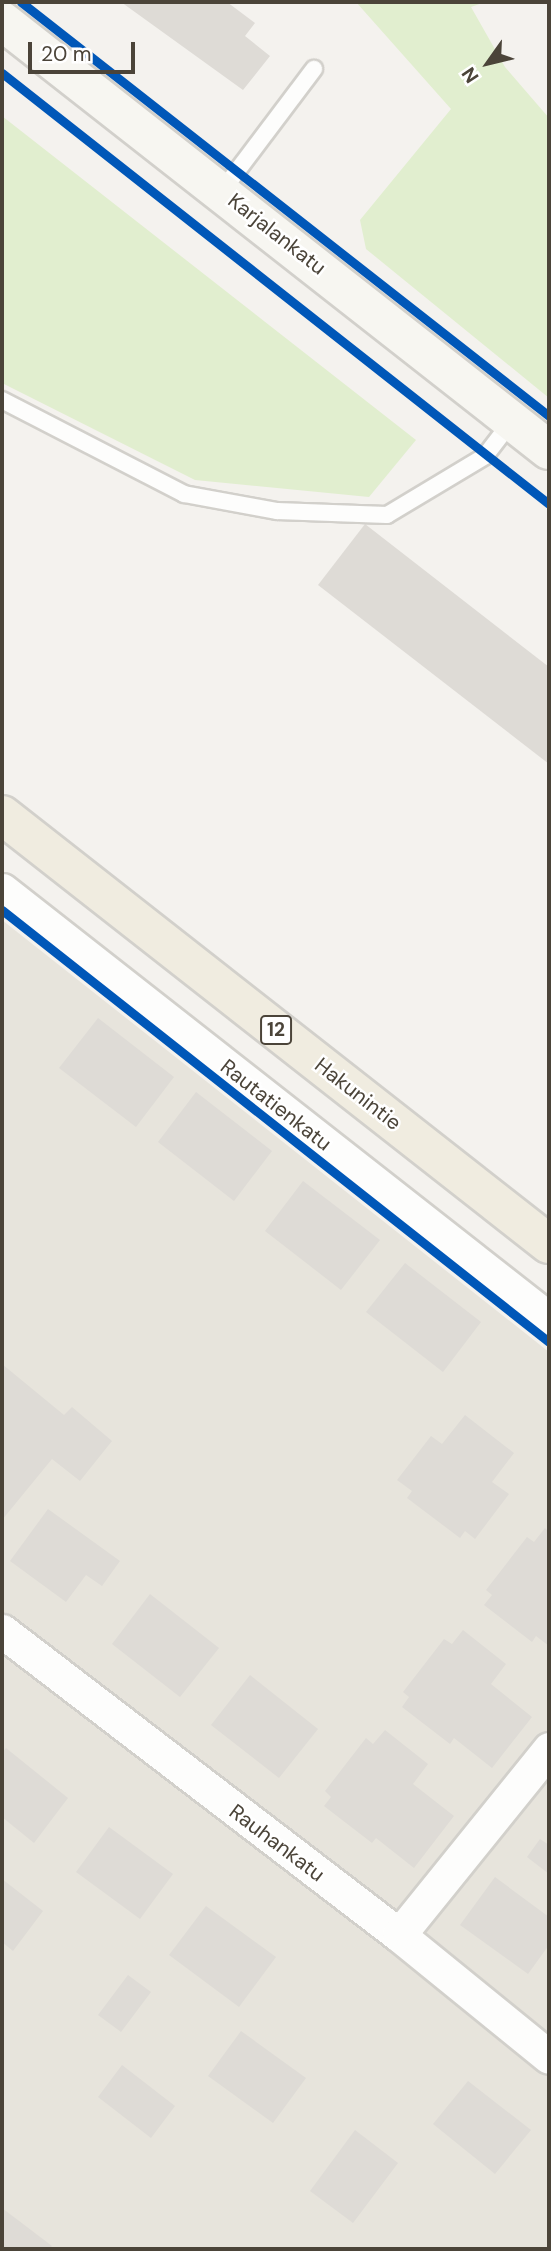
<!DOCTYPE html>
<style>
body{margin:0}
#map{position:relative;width:551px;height:2251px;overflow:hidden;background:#f4f2ee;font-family:"DM Sans",sans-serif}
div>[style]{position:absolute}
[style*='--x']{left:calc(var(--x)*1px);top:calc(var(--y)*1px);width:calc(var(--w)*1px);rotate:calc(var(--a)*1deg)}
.residential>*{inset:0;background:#e7e4dc}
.green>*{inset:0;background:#e1eecf}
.building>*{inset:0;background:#dedbd6}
.roads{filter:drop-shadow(2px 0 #d2d0cb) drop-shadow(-2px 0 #d2d0cb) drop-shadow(0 2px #d2d0cb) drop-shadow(0 -2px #d2d0cb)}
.service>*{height:16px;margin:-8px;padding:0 8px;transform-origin:8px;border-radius:8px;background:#fdfdfc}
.minor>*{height:33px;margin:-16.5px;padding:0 16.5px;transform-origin:16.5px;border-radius:16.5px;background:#fdfdfc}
.secondary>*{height:38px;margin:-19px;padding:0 19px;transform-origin:19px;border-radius:19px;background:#f7f6f1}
.trunk>*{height:38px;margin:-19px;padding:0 19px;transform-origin:19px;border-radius:19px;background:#f0ece0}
.cycleway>*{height:9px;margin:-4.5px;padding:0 4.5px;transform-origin:4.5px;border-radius:4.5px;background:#0057b8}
span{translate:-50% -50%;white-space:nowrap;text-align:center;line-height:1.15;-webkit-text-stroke:5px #fff;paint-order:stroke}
.shield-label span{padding:2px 5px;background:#fff;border:2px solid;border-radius:5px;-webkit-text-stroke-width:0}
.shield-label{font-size:19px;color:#4b4439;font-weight:700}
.street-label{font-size:21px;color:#4b4439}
.frame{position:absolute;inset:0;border:4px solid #4b4439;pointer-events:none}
.north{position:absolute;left:453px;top:28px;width:70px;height:70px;-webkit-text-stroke:5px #fff;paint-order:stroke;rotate:236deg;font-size:19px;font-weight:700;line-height:28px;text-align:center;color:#4b4439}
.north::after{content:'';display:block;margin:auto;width:24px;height:32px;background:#4b4439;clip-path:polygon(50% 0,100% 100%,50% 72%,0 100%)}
.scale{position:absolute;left:28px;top:42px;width:107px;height:32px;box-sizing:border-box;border:4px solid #4b4439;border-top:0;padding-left:9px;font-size:21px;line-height:24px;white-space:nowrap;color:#4b4439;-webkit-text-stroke:5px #fff;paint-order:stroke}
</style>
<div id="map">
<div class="residential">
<div style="clip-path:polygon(2px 920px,549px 1352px,549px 2249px,2px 2249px)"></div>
</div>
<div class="green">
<div style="clip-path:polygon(356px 2px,485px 2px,471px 7px,505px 67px,549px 118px,549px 398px,366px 249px,360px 220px,451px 109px)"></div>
<div style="clip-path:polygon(2px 116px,416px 440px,369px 497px,195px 480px,2px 383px)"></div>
</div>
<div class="building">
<div style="clip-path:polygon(121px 2px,227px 2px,255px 23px,245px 36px,270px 56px,243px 90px)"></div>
<div style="clip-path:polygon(365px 524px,549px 667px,549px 764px,318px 585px)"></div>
<div style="clip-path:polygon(98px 1018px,174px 1077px,136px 1127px,59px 1068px)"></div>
<div style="clip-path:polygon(196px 1092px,272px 1151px,234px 1201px,158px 1142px)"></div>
<div style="clip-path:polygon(303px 1181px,380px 1240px,341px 1290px,265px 1231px)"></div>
<div style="clip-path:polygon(405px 1263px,481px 1322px,443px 1372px,366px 1312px)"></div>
<div style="clip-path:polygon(2px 1364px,64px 1415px,72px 1407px,112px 1441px,80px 1481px,52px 1459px,2px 1520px)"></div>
<div style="clip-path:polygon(465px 1415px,514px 1453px,492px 1482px,509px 1494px,475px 1539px,465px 1531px,460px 1538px,407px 1498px,412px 1491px,397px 1480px,431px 1436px,442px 1444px)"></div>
<div style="clip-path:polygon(48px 1509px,120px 1561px,102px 1586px,86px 1575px,66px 1602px,10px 1561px)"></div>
<div style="clip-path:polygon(545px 1528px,549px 1532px,549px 1646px,536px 1636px,532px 1642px,484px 1605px,492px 1595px,486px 1590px,527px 1537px,534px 1542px)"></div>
<div style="clip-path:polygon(150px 1594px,219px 1648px,180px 1697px,112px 1644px)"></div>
<div style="clip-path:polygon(463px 1630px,506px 1664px,491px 1684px,532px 1717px,492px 1768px,454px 1738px,450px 1744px,402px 1707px,409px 1697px,403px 1692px,444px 1639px,452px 1644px)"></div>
<div style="clip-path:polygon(250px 1675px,318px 1729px,279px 1778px,211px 1725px)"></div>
<div style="clip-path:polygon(385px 1730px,428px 1764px,413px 1784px,454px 1816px,414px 1868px,376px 1838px,372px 1843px,324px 1806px,331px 1797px,325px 1791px,366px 1738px,373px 1744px)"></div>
<div style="clip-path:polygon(6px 1748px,68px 1798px,34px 1843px,2px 1817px,2px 1753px)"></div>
<div style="clip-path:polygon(109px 1827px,173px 1874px,140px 1919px,76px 1872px)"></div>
<div style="clip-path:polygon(540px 1839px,549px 1845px,549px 1874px,527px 1857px)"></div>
<div style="clip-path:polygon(495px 1877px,549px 1917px,549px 1945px,528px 1974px,460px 1925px)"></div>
<div style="clip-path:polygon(2px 1879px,43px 1911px,13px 1951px,2px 1942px)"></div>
<div style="clip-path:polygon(206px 1906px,276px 1957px,239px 2007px,169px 1955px)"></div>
<div style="clip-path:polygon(128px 1975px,151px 1992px,121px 2032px,98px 2015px)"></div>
<div style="clip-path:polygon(241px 2031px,306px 2078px,273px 2123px,208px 2076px)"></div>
<div style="clip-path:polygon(122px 2065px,175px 2106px,151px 2138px,98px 2097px)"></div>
<div style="clip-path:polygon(468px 2081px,531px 2130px,495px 2174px,433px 2124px)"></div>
<div style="clip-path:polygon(355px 2130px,398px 2163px,353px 2223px,310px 2191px)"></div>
<div style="clip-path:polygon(2px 2208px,52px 2246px,49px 2249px,2px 2249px)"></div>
</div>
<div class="roads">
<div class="service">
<div style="--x:222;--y:191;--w:153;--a:-53"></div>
<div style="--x:2;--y:400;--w:205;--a:27.3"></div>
<div style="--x:184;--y:494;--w:95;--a:10.4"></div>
<div style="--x:277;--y:511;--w:110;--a:2.1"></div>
<div style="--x:387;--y:515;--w:114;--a:-31"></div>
<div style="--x:485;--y:456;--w:44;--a:-52.4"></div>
</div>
<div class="minor">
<div style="--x:2;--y:890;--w:695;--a:38.11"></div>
<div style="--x:2;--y:1631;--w:500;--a:37.44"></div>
<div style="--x:399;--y:1935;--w:193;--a:39.1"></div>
<div style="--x:399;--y:1935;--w:239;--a:-51.1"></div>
</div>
<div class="secondary">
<div style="--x:2;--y:21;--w:695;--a:38.11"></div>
</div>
<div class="trunk">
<div style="--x:2;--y:815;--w:695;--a:38.11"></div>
</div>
</div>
<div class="cycleway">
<div style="--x:21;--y:2;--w:671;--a:38.1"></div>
<div style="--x:2;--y:73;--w:696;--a:38.24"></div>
<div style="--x:2;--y:910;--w:697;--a:38.3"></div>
</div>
<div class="shield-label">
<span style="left:276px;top:1030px">12</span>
</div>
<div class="street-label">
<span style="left:277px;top:234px;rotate:38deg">Karjalankatu</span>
<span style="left:358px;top:1094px;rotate:38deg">Hakunintie</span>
<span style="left:276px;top:1105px;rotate:38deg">Rautatienkatu</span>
<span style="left:277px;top:1843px;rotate:37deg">Rauhankatu</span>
</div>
<div class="frame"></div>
<div class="north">N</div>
<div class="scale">20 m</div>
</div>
